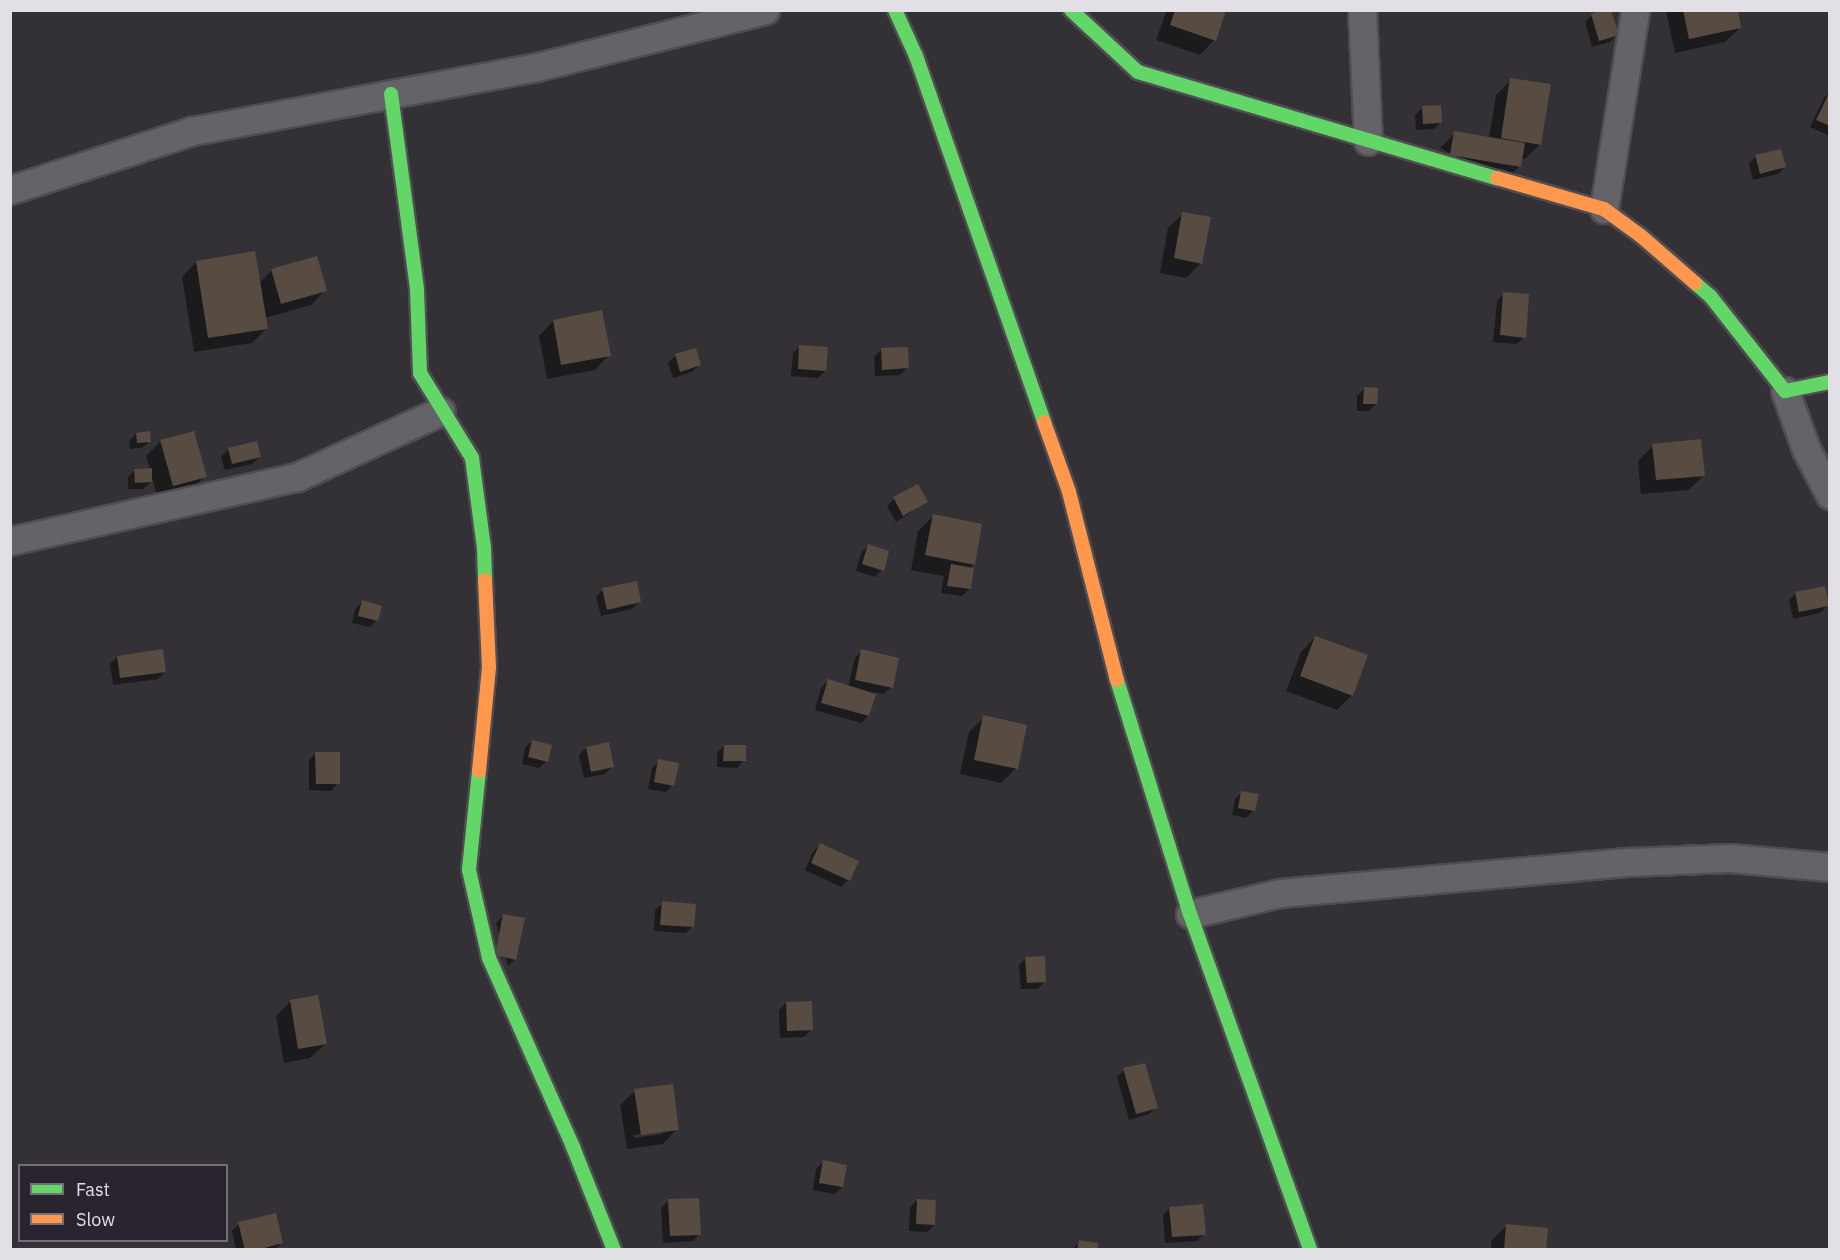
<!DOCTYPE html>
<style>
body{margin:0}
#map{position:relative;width:1840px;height:1260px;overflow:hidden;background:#333136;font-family:"IBM Plex Sans",sans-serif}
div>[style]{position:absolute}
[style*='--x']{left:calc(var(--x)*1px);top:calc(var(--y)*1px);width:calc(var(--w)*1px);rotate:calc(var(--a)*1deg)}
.shadow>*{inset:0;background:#0007}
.building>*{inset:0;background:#574b42}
.roads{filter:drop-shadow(2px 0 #4f4d52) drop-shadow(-2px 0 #4f4d52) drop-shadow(0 2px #4f4d52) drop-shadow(0 -2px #4f4d52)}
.street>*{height:27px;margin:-13.5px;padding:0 13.5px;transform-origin:13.5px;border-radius:13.5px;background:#656368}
.fast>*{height:14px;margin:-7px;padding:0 7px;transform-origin:7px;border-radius:7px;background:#63d668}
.slow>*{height:14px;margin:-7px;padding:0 7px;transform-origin:7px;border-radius:7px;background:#ff974d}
span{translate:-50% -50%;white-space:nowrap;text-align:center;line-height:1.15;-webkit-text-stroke:6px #29242f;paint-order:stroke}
.frame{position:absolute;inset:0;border:12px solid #e2dfe6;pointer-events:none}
.legend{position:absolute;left:18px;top:1164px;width:210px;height:78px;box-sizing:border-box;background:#29242f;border:2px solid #736f78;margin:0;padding:8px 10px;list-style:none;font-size:18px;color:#e2dfe6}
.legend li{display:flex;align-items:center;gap:12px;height:30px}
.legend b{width:30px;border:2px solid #736f78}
</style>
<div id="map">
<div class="shadow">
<div style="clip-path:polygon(1167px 10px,1224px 10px,1214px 40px,1200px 55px,1156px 40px)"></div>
<div style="clip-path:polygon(1736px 10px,1740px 28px,1725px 42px,1675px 53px,1666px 11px)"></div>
<div style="clip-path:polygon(1592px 15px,1617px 35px,1610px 42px,1592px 47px,1585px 22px)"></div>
<div style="clip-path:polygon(1511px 80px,1540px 144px,1525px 159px,1521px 158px,1519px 167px,1504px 181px,1440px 148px,1455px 133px,1489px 139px,1496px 95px)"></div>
<div style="clip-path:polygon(1830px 92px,1830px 136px,1810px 127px,1824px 98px)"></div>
<div style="clip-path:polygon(1422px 108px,1441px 122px,1434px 129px,1416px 130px,1415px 115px)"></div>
<div style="clip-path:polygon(1756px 156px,1785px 167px,1778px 174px,1753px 180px,1749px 164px)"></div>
<div style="clip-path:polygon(1183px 214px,1201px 263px,1186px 278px,1160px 273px,1168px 228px)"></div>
<div style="clip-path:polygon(196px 262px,259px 283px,272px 270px,325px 290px,311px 305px,265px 318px,267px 328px,252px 343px,194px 352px,182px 277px)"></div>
<div style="clip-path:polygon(1504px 294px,1524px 337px,1517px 344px,1493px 342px,1497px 301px)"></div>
<div style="clip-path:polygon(553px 321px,609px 355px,595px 370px,547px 379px,539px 336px)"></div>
<div style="clip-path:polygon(800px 346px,825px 371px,818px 378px,791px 376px,793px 353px)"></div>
<div style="clip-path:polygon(695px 350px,699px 365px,692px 372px,673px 378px,668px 363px,675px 356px)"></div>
<div style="clip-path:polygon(881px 350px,907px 368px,900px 375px,875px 376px,874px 357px)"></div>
<div style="clip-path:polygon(1364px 389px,1376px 404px,1369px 411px,1357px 411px,1357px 396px)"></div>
<div style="clip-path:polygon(136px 434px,150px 441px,142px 448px,130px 449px,129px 441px)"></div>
<div style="clip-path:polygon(161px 441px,205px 476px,190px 491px,158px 500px,153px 480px,143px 489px,128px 489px,128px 477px,135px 470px,150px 469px,146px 456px)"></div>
<div style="clip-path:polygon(256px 443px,260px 457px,252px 464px,225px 470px,221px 457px,228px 450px)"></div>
<div style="clip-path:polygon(1653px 446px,1704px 475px,1689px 490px,1641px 494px,1638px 461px)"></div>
<div style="clip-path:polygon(894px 499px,926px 502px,896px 522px,887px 506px)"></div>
<div style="clip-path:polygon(933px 516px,974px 564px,969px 569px,969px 589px,962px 596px,941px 593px,944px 576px,911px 570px,918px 531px)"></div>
<div style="clip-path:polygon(868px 546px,882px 570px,875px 577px,856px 571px,861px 553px)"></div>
<div style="clip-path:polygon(603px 590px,639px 602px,632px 609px,601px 616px,596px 597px)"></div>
<div style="clip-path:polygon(1796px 593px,1827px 606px,1820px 613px,1793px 619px,1789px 600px)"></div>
<div style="clip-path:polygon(362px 602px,377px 620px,370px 627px,352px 623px,355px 609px)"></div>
<div style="clip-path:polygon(1315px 637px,1352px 695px,1337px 710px,1286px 691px,1301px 652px)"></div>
<div style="clip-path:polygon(862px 651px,891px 687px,884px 694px,874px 692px,868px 716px,861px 723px,815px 710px,821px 688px,828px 681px,848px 687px,855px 658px)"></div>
<div style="clip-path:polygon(117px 657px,165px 672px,158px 679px,113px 685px,110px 664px)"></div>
<div style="clip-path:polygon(984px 717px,1016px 768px,1001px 783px,960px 774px,969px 732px)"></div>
<div style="clip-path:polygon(532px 741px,547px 761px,539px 768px,522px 764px,525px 748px)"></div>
<div style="clip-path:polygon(724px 746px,744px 760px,737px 768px,717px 767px,717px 753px)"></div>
<div style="clip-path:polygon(586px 748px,612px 767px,605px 774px,584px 778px,579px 755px)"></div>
<div style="clip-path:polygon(316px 753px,338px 783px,331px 791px,309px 790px,309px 760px)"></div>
<div style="clip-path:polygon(659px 761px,673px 785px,666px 792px,648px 789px,652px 768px)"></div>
<div style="clip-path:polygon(1242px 792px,1253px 811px,1246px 818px,1232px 815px,1235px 799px)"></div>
<div style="clip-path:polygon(820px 845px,857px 862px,848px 880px,841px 887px,805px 870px,813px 852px)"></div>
<div style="clip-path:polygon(663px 903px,693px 926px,686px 933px,654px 931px,655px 910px)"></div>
<div style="clip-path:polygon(503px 916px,515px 959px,508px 966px,496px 923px)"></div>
<div style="clip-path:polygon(1026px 958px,1045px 981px,1038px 989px,1021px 989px,1019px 965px)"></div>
<div style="clip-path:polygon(291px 1001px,325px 1044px,310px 1058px,284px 1063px,276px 1016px)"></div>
<div style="clip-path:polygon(786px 1003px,811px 1030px,804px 1037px,780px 1038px,779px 1010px)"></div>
<div style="clip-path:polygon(1124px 1070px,1156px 1107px,1149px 1114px,1129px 1120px,1117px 1077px)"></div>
<div style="clip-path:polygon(evenodd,635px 1091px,677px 1129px,663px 1144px,627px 1149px,620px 1105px,635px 1091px,663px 1131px,663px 1134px,634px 1138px,633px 1135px,663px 1131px)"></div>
<div style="clip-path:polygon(823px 1162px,842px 1187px,835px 1194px,813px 1190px,816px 1169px)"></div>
<div style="clip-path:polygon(917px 1200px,934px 1225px,927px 1232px,909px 1231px,910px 1208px)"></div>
<div style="clip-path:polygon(668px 1201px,700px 1234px,693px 1241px,663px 1243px,661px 1208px)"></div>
<div style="clip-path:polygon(1170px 1208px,1204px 1234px,1197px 1241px,1165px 1243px,1163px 1215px)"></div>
<div style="clip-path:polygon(239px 1224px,282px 1242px,274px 1250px,236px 1250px,232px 1231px)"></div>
<div style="clip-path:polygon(1506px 1226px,1545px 1250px,1491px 1250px,1491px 1241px)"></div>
<div style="clip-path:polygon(1079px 1242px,1096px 1250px,1072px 1250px)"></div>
</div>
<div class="building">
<div style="clip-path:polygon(1175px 10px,1226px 10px,1216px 41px,1170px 25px)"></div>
<div style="clip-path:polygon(1602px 10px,1611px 10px,1619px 35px,1599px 41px,1591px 14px)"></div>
<div style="clip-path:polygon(1683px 10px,1738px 10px,1741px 28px,1689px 39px)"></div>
<div style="clip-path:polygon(1510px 78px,1551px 84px,1541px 145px,1501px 138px)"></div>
<div style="clip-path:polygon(1830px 91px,1830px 126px,1816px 120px)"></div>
<div style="clip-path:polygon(1441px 105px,1442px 123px,1423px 124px,1422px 106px)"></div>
<div style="clip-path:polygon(1454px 131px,1525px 143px,1521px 167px,1450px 155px)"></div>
<div style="clip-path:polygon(1781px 149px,1786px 167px,1760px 174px,1755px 155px)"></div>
<div style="clip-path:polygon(1182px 212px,1211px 217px,1202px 264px,1174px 258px)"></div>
<div style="clip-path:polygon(255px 251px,268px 329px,208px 338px,196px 261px)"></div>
<div style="clip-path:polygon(317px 256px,327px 291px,281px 304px,271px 269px)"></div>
<div style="clip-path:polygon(1503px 292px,1529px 294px,1526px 338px,1500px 335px)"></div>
<div style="clip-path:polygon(602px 310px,611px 356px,561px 365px,553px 320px)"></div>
<div style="clip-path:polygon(799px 345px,828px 347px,826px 371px,798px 369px)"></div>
<div style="clip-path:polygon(908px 347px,909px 368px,882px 370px,881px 348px)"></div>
<div style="clip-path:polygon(696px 348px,701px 365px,680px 372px,675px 354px)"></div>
<div style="clip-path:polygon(1364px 387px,1378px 388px,1377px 404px,1363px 404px)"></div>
<div style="clip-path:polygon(150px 431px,151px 442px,137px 443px,136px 433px)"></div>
<div style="clip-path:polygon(194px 431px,207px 477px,173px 486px,160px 440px)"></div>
<div style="clip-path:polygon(1701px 439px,1705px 476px,1656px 480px,1652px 444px)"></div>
<div style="clip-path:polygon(257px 441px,261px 457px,232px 464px,228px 448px)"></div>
<div style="clip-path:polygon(152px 468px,152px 482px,135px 483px,134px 469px)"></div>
<div style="clip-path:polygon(918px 484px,928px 502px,903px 516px,893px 497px)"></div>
<div style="clip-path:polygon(933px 514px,982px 524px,975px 565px,925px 555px)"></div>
<div style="clip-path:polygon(868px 544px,889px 551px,884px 571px,862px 564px)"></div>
<div style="clip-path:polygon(951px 564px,974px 568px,971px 589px,947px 586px)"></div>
<div style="clip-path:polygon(637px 581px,641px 602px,607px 610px,602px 588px)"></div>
<div style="clip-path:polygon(1825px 586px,1829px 606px,1799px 612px,1795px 592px)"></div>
<div style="clip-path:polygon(362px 600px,382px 606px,378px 621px,358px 616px)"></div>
<div style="clip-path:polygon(1315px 636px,1368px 655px,1353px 696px,1300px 676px)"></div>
<div style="clip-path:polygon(163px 649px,166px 672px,120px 678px,117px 656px)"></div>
<div style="clip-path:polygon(861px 649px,899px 658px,893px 688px,855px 680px)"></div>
<div style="clip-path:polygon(828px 679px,876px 694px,869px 716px,821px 703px)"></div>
<div style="clip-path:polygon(983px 715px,1027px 725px,1018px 769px,974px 760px)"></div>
<div style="clip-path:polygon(532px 740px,552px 745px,548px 762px,528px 757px)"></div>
<div style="clip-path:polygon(609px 742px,614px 767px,591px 772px,586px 747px)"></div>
<div style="clip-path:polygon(724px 745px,746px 745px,746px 761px,723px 761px)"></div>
<div style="clip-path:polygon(315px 752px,340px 752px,340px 784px,316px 784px)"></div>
<div style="clip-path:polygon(658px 759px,679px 763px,674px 786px,654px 782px)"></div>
<div style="clip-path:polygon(1241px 791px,1259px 794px,1255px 811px,1238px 808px)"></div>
<div style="clip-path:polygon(820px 843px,859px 861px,850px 881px,811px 863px)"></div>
<div style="clip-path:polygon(662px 901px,696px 904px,694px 927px,660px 925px)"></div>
<div style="clip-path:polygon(503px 914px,525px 918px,516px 960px,495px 955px)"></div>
<div style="clip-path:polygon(1045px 956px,1046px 982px,1027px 983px,1025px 957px)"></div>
<div style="clip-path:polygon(318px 995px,327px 1044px,298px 1049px,290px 1000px)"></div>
<div style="clip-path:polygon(812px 1001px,813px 1030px,787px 1031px,786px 1002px)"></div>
<div style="clip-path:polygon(1145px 1063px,1158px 1108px,1136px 1114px,1123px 1068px)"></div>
<div style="clip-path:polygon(673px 1084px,679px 1130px,641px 1135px,634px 1089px)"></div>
<div style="clip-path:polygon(823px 1160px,847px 1165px,843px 1187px,819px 1183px)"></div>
<div style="clip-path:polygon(699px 1198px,701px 1235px,670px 1236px,668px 1199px)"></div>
<div style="clip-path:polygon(917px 1199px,936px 1200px,935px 1225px,916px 1224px)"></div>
<div style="clip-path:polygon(1203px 1204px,1206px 1235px,1172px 1237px,1169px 1207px)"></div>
<div style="clip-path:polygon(276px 1213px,283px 1243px,257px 1250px,245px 1250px,238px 1222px)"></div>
<div style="clip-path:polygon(1506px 1224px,1548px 1228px,1546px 1250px,1504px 1250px)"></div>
<div style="clip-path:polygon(1079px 1240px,1098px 1243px,1098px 1250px,1077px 1250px)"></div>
</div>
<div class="roads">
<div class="street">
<div style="--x:1362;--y:10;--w:131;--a:87.4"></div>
<div style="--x:10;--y:190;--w:191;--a:-18"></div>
<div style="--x:192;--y:131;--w:351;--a:-10.5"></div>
<div style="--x:537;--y:67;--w:235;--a:-14"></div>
<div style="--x:1604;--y:209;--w:201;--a:-81.1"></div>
<div style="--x:1785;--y:391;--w:62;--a:70.1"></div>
<div style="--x:1806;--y:449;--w:52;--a:62.4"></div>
<div style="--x:10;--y:541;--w:294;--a:-12.6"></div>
<div style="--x:297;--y:477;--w:158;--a:-24.6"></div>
<div style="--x:1190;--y:914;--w:92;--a:-13.1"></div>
<div style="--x:1280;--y:893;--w:351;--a:-5.1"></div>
<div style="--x:1630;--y:862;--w:101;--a:-2.3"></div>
<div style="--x:1731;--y:858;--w:99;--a:5.2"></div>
</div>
<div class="fast">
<div style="--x:895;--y:10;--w:51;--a:65.5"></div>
<div style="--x:916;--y:56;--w:388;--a:70.7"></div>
<div style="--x:1071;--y:10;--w:91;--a:42.8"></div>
<div style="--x:1138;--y:72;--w:374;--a:16.5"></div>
<div style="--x:391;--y:94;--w:198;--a:82.4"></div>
<div style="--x:417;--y:290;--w:83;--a:87.9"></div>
<div style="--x:420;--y:373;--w:100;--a:58.5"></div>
<div style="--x:472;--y:458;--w:91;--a:82.4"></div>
<div style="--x:484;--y:548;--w:32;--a:88"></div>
<div style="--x:1695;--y:283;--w:21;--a:41"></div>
<div style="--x:1711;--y:297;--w:120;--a:51.8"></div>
<div style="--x:1785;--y:391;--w:46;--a:-11.3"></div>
<div style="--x:1117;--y:680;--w:245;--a:72.7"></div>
<div style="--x:1190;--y:914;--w:357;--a:70.3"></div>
<div style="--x:479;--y:771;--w:100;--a:95.8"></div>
<div style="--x:469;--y:870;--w:90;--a:77.2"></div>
<div style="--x:489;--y:958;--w:207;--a:66"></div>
<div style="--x:573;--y:1147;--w:111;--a:68.3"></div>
</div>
<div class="slow">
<div style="--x:1497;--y:178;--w:111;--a:16.2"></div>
<div style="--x:1604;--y:209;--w:46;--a:36.1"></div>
<div style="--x:1641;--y:236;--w:72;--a:41"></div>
<div style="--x:1044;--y:422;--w:74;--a:70.3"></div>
<div style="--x:1069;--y:492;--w:194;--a:75.7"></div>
<div style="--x:479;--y:771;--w:104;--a:-84.5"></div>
<div style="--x:489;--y:667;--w:87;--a:-92.6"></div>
</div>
</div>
<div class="frame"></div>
<ul class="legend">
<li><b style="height:8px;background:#63d668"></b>Fast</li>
<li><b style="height:8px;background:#ff974d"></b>Slow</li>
</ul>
</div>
